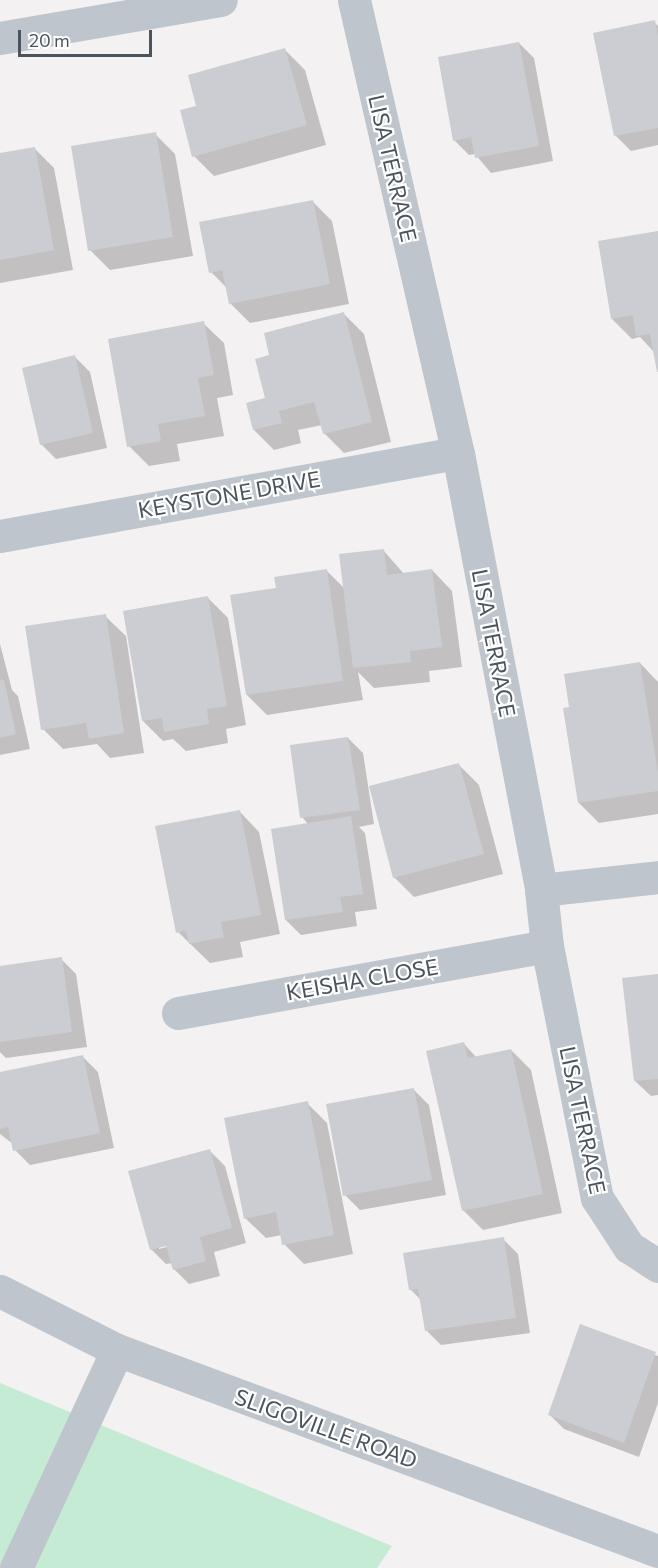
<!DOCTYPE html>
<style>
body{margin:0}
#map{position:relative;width:658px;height:1568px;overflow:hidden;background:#f3f1f1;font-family:Commissioner,sans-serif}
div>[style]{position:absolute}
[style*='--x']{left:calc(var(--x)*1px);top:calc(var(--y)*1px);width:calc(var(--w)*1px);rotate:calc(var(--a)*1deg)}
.green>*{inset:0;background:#c5ebd4}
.shadow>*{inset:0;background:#0003}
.building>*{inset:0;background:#cbcdd3}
.minor>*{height:33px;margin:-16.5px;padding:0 16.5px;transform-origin:16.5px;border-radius:16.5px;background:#bec5cc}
.tertiary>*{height:33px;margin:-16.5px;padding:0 16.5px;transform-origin:16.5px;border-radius:16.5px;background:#bec5cc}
span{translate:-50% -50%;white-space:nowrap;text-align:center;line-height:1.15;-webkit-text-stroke:4.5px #fff;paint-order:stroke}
.street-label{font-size:22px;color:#4b545c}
.scale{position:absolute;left:18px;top:30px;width:134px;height:27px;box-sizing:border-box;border:3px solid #4b545c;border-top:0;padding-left:8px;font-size:18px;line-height:21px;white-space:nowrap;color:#4b545c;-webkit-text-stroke:4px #fff;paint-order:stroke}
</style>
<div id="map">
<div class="green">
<div style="clip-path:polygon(0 1383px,392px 1546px,377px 1568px,0 1568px)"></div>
</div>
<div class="shadow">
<div style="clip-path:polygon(654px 22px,658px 26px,658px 145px,631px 151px,616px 136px)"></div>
<div style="clip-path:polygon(519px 43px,534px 58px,553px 161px,491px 173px,475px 154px,469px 155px,454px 140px)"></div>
<div style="clip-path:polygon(285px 50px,305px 70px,326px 145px,214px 176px,194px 156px,198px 107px)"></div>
<div style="clip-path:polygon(155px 134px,175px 154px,193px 256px,110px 270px,90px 250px)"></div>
<div style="clip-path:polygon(34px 148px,54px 168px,73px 270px,0 283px,0 154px)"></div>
<div style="clip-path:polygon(312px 201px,332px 221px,349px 304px,250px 323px,230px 303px,227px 288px,211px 272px)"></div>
<div style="clip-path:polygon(658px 232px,658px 371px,655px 353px,640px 337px,632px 339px,612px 319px)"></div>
<div style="clip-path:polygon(344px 314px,364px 334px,391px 442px,344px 453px,324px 433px,322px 425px,298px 430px,301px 443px,274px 450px,254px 430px,267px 399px,271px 356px)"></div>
<div style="clip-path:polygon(203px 323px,224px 343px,233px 395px,217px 398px,224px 436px,177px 444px,180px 461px,149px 466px,129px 446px)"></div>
<div style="clip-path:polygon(75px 357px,90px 372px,107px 448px,56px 459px,41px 444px)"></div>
<div style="clip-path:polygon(384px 551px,404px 574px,432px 570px,452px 591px,462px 667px,429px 671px,430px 682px,374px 688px,358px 672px,363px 700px,267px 715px,247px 695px,277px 589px,326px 570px,345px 589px)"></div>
<div style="clip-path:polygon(208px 598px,228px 618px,246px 725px,226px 729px,228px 743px,186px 751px,173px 739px,163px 741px,143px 721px)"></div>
<div style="clip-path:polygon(105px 616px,126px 636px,144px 753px,110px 758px,97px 744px,63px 749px,43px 729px)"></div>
<div style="clip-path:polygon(0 644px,12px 690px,18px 696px,30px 749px,0 755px)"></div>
<div style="clip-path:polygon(640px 663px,658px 682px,658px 814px,599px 823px,579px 803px,571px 709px)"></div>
<div style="clip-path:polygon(348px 738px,363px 753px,374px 824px,359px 827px,365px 833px,377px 909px,355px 912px,357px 926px,301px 935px,286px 920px,309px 825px,302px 817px)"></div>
<div style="clip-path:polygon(459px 765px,479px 785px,503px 874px,414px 897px,394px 877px)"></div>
<div style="clip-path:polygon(239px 811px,259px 832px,280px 934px,240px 942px,243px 957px,210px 963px,178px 932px)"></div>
<div style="clip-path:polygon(61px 959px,76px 974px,87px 1047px,6px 1058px,0 1052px,0 968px)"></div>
<div style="clip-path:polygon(658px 976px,658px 1095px,651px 1096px,635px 1081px)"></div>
<div style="clip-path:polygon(464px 1044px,477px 1058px,511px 1050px,531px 1070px,562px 1213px,483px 1230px,463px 1210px)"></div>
<div style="clip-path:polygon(83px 1057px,98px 1072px,114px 1148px,30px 1165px,15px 1150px,13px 1144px,0 1134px,0 1074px)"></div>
<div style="clip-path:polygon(414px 1090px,429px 1105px,446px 1195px,360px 1210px,345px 1195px)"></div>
<div style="clip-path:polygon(307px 1103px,327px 1123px,353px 1254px,304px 1264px,284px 1244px,282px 1235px,266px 1238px,245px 1218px)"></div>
<div style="clip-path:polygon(evenodd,210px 1151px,225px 1166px,246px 1243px,214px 1252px,220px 1276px,189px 1284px,174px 1269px,173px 1263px,166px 1264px,151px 1249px,210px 1151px,174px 1245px,159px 1249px,159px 1246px,174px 1245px)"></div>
<div style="clip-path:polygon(503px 1239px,518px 1254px,530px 1333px,441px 1345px,426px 1330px,422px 1301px,410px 1289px)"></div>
<div style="clip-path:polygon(581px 1326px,658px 1356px,658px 1403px,639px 1457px,564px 1429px,549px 1414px)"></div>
</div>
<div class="building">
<div style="clip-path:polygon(655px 20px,658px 37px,658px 128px,614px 136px,593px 33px)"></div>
<div style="clip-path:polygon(519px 42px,539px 146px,475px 158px,471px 137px,453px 141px,438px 57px)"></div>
<div style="clip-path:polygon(285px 48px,307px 125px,192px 157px,180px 110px,196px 106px,188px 75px)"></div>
<div style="clip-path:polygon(156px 132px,173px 237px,88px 251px,71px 146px)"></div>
<div style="clip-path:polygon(35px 147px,54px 250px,0 260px,0 153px)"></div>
<div style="clip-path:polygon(313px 200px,330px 284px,229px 304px,222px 270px,209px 273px,199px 222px)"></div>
<div style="clip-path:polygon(658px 231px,658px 372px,657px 372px,650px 334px,636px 336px,633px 315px,611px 319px,598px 241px)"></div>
<div style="clip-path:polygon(344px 312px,372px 422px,323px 434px,314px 402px,279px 411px,282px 423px,253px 430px,246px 403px,265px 398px,255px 359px,269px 355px,264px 333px)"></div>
<div style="clip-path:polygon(204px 321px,214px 375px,198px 378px,205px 416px,158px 424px,161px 441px,127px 447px,108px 339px)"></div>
<div style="clip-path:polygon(75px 355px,93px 433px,40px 445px,22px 368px)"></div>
<div style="clip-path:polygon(384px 549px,387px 575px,432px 569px,442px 647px,410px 651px,411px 662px,353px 668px,339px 554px)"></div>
<div style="clip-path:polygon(327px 569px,343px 681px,246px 695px,230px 595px,276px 588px,274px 577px)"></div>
<div style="clip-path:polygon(208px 596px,227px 706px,207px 709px,209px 724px,164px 732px,162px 718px,142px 721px,123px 611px)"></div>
<div style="clip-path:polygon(106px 614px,124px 733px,89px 739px,86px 723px,41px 730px,25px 626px)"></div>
<div style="clip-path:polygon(640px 662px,658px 773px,658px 791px,578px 803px,563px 708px,569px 707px,564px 674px)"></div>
<div style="clip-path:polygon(0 680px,4px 680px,16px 734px,0 738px)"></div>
<div style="clip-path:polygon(348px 737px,360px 810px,300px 818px,290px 745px)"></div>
<div style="clip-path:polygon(459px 763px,484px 854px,393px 878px,369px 786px)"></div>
<div style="clip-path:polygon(240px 810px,261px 915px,221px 922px,224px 937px,189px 944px,186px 931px,176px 933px,155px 826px)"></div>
<div style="clip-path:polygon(351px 816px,363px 894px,340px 897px,343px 912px,285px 920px,271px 829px)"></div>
<div style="clip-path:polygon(62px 957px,72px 1032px,0 1042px,0 966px)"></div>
<div style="clip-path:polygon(658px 974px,658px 1079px,634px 1081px,622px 978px)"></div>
<div style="clip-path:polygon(464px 1042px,468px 1058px,511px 1049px,543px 1194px,462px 1211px,426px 1051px)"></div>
<div style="clip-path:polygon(83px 1055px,100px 1133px,13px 1151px,8px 1127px,0 1129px,0 1072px)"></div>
<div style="clip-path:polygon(414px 1088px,432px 1180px,343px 1196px,326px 1104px)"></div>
<div style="clip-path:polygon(308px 1101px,334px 1235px,282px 1245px,276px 1212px,244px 1219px,224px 1118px)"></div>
<div style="clip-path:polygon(210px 1149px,232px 1228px,200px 1237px,206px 1261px,173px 1270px,166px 1246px,150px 1250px,128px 1171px)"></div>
<div style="clip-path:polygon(504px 1237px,516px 1318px,425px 1331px,418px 1289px,409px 1290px,403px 1253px)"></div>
<div style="clip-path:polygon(580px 1324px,656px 1352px,624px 1443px,548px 1415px)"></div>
</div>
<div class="minor">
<div style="--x:354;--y:0;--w:465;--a:77.1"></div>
<div style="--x:458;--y:453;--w:445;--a:79.2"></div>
<div style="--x:541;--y:890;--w:56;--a:83.9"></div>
<div style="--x:547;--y:946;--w:257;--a:78.8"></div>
<div style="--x:597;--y:1198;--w:59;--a:56.9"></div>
<div style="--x:629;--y:1247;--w:35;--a:33"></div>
<div style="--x:0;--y:38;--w:224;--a:-9.8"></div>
<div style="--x:0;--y:536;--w:465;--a:-10.3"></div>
<div style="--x:541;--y:890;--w:118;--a:-6.3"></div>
<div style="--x:178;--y:1013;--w:375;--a:-10.3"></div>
<div style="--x:16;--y:1568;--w:240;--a:-65.1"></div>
</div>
<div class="tertiary">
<div style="--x:0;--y:1291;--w:131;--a:26.8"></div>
<div style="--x:117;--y:1350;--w:577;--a:20.38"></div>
</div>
<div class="street-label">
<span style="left:393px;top:168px;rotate:77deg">LISA TERRACE</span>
<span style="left:229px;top:494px;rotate:-10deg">KEYSTONE DRIVE</span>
<span style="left:494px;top:643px;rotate:79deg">LISA TERRACE</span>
<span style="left:362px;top:979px;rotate:-10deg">KEISHA CLOSE</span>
<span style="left:583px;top:1120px;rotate:78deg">LISA TERRACE</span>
<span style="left:326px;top:1428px;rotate:20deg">SLIGOVILLE ROAD</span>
</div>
<div class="scale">20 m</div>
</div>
